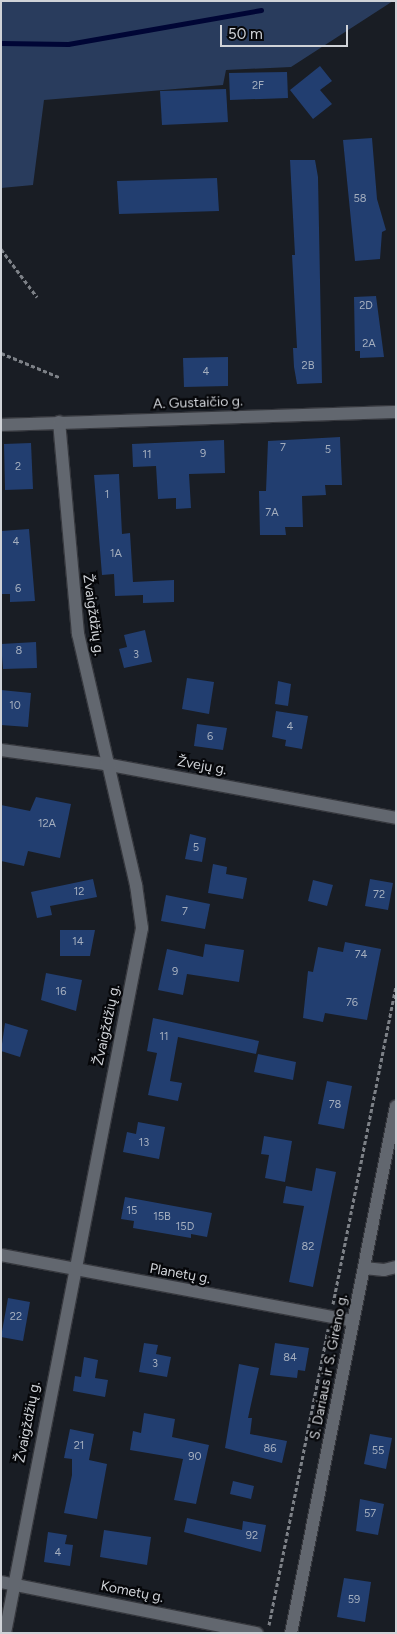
<!DOCTYPE html>
<meta charset="utf-8">
<style>
body{margin:0}
#map{position:relative;width:397px;height:1634px;overflow:hidden;background:#191d24;font-family:Figtree,sans-serif}
div>[style]{position:absolute}
[style*='--x']{left:calc(var(--x)*1px);top:calc(var(--y)*1px);width:calc(var(--w)*1px);rotate:calc(var(--a)*1deg)}
.green>*{inset:0;background:#293c5d}
.stream>*{height:5px;margin:-2.5px;padding:0 2.5px;transform-origin:2.5px;border-radius:2.5px;background:#000635}
.building>*{inset:0;background:#223e70}
.path>*{height:3px;margin-top:-1.5px;transform-origin:0;background:repeating-linear-gradient(90deg,#7d8187 0 4px,transparent 0 6.5px)}
.roads{filter:drop-shadow(1px 0 #36383e) drop-shadow(-1px 0 #36383e) drop-shadow(0 1px #36383e) drop-shadow(0 -1px #36383e)}
.minor>*{height:12px;margin:-6px;padding:0 6px;transform-origin:6px;border-radius:6px;background:#62676f}
.tertiary>*{height:12px;margin:-6px;padding:0 6px;transform-origin:6px;border-radius:6px;background:#62676f}
span{translate:-50% -50%;white-space:nowrap;text-align:center;line-height:1.15;-webkit-text-stroke:4.5px #06070a;paint-order:stroke}
.number-label{font-size:11px;color:#a4aebe}
.number-label span{-webkit-text-stroke-width:0}
.street-label{font-size:14px;color:#d0d3d8}
.frame{position:absolute;inset:0;border:2px solid #d0d3d8;pointer-events:none}
.scale{position:absolute;left:220px;top:25px;width:128px;height:22px;box-sizing:border-box;border:2px solid #d0d3d8;border-top:0;padding-left:6px;font-size:15px;line-height:18px;white-space:nowrap;color:#d0d3d8;-webkit-text-stroke:4px #06070a;paint-order:stroke}
</style>
<div id="map">
<div class="green">
<div style="clip-path:polygon(1px 1px,393px 1px,291px 67px,226px 70px,223px 85px,44px 100px,33px 185px,1px 188px)"></div>
</div>
<div class="stream">
<div style="--x:1;--y:43;--w:67;--a:0.9"></div>
<div style="--x:68;--y:44;--w:196;--a:-10"></div>
</div>
<div class="building">
<div style="clip-path:polygon(320px 66px,332px 81px,320px 90px,332px 104px,313px 119px,290px 90px)"></div>
<div style="clip-path:polygon(287px 72px,288px 98px,230px 100px,229px 73px)"></div>
<div style="clip-path:polygon(226px 89px,228px 122px,162px 125px,160px 91px)"></div>
<div style="clip-path:polygon(372px 138px,377px 199px,386px 230px,382px 232px,380px 259px,355px 261px,343px 140px)"></div>
<div style="clip-path:polygon(290px 160px,315px 160px,318px 177px,322px 383px,297px 384px,294px 367px,293px 348px,297px 348px,292px 255px,295px 255px)"></div>
<div style="clip-path:polygon(217px 178px,219px 211px,119px 214px,117px 181px)"></div>
<div style="clip-path:polygon(376px 296px,384px 357px,360px 358px,360px 351px,355px 351px,354px 297px)"></div>
<div style="clip-path:polygon(228px 357px,228px 386px,184px 387px,183px 358px)"></div>
<div style="clip-path:polygon(340px 437px,342px 485px,325px 485px,326px 495px,302px 496px,303px 527px,285px 527px,286px 535px,260px 535px,259px 491px,266px 491px,268px 441px)"></div>
<div style="clip-path:polygon(224px 440px,225px 473px,189px 474px,191px 508px,176px 509px,176px 498px,158px 499px,156px 466px,133px 467px,132px 444px)"></div>
<div style="clip-path:polygon(31px 443px,33px 489px,5px 490px,4px 444px)"></div>
<div style="clip-path:polygon(119px 474px,122px 534px,130px 533px,133px 582px,174px 580px,174px 602px,143px 603px,143px 595px,115px 596px,114px 574px,102px 575px,94px 475px)"></div>
<div style="clip-path:polygon(29px 529px,35px 601px,10px 602px,10px 594px,2px 594px,1px 531px)"></div>
<div style="clip-path:polygon(145px 630px,152px 662px,124px 668px,119px 649px,127px 647px,124px 635px)"></div>
<div style="clip-path:polygon(36px 642px,37px 668px,3px 669px,1px 644px)"></div>
<div style="clip-path:polygon(187px 678px,214px 682px,209px 714px,182px 709px)"></div>
<div style="clip-path:polygon(278px 681px,291px 684px,288px 706px,275px 704px)"></div>
<div style="clip-path:polygon(1px 690px,31px 693px,28px 727px,1px 725px)"></div>
<div style="clip-path:polygon(276px 711px,308px 716px,302px 749px,285px 746px,286px 740px,272px 737px)"></div>
<div style="clip-path:polygon(197px 724px,227px 728px,223px 750px,194px 746px)"></div>
<div style="clip-path:polygon(36px 797px,71px 804px,60px 858px,28px 851px,24px 866px,1px 861px,1px 805px,30px 811px)"></div>
<div style="clip-path:polygon(190px 834px,206px 838px,202px 862px,185px 859px)"></div>
<div style="clip-path:polygon(213px 864px,227px 867px,226px 874px,247px 878px,243px 899px,208px 893px)"></div>
<div style="clip-path:polygon(93px 879px,97px 897px,50px 906px,52px 915px,37px 918px,31px 892px)"></div>
<div style="clip-path:polygon(370px 879px,393px 883px,388px 910px,365px 906px)"></div>
<div style="clip-path:polygon(313px 880px,333px 885px,327px 906px,308px 901px)"></div>
<div style="clip-path:polygon(166px 895px,210px 904px,205px 929px,161px 921px)"></div>
<div style="clip-path:polygon(60px 930px,95px 930px,90px 956px,60px 956px)"></div>
<div style="clip-path:polygon(345px 942px,381px 949px,367px 1020px,325px 1013px,323px 1022px,303px 1018px,308px 971px,313px 972px,318px 947px,343px 952px)"></div>
<div style="clip-path:polygon(205px 944px,244px 950px,239px 982px,187px 974px,183px 995px,158px 990px,167px 949px,203px 957px)"></div>
<div style="clip-path:polygon(46px 973px,82px 980px,76px 1011px,41px 1000px)"></div>
<div style="clip-path:polygon(153px 1018px,259px 1041px,256px 1054px,178px 1037px,170px 1081px,182px 1083px,178px 1101px,148px 1095px,157px 1053px,147px 1051px)"></div>
<div style="clip-path:polygon(5px 1023px,28px 1030px,20px 1057px,1px 1051px)"></div>
<div style="clip-path:polygon(258px 1054px,296px 1062px,293px 1080px,254px 1072px)"></div>
<div style="clip-path:polygon(327px 1081px,352px 1086px,344px 1129px,318px 1124px)"></div>
<div style="clip-path:polygon(138px 1122px,165px 1127px,159px 1159px,123px 1152px,127px 1132px,136px 1134px)"></div>
<div style="clip-path:polygon(264px 1136px,292px 1141px,285px 1182px,265px 1178px,269px 1155px,261px 1154px)"></div>
<div style="clip-path:polygon(316px 1168px,336px 1172px,313px 1287px,289px 1282px,304px 1206px,283px 1203px,286px 1186px,312px 1191px)"></div>
<div style="clip-path:polygon(125px 1197px,212px 1213px,207px 1237px,191px 1234px,191px 1238px,133px 1228px,134px 1221px,121px 1219px)"></div>
<div style="clip-path:polygon(8px 1298px,30px 1302px,23px 1341px,1px 1337px)"></div>
<div style="clip-path:polygon(144px 1343px,158px 1345px,156px 1354px,171px 1357px,167px 1377px,139px 1372px)"></div>
<div style="clip-path:polygon(275px 1343px,309px 1348px,305px 1371px,298px 1370px,297px 1378px,270px 1375px)"></div>
<div style="clip-path:polygon(84px 1357px,98px 1360px,95px 1378px,108px 1380px,105px 1397px,73px 1391px,75px 1376px,81px 1377px)"></div>
<div style="clip-path:polygon(239px 1364px,259px 1368px,248px 1418px,252px 1418px,250px 1434px,287px 1441px,282px 1463px,225px 1448px)"></div>
<div style="clip-path:polygon(144px 1413px,175px 1419px,172px 1437px,209px 1445px,196px 1504px,174px 1500px,183px 1459px,130px 1450px,133px 1431px,141px 1433px)"></div>
<div style="clip-path:polygon(70px 1429px,94px 1434px,89px 1460px,107px 1464px,97px 1519px,64px 1513px,72px 1475px,72px 1459px,64px 1458px)"></div>
<div style="clip-path:polygon(370px 1434px,392px 1438px,386px 1469px,364px 1464px)"></div>
<div style="clip-path:polygon(233px 1481px,254px 1486px,251px 1499px,230px 1494px)"></div>
<div style="clip-path:polygon(360px 1499px,384px 1504px,378px 1535px,356px 1531px)"></div>
<div style="clip-path:polygon(187px 1518px,242px 1530px,243px 1521px,266px 1525px,261px 1552px,184px 1532px)"></div>
<div style="clip-path:polygon(104px 1530px,151px 1537px,147px 1565px,100px 1557px)"></div>
<div style="clip-path:polygon(48px 1532px,67px 1535px,65px 1544px,73px 1545px,70px 1566px,44px 1562px)"></div>
<div style="clip-path:polygon(344px 1578px,371px 1582px,365px 1622px,337px 1617px)"></div>
</div>
<div class="path">
<div style="--x:1;--y:249;--w:60;--a:53.1"></div>
<div style="--x:1;--y:353;--w:63;--a:22.5"></div>
<div style="--x:333;--y:1304;--w:324;--a:-78.8"></div>
<div style="--x:269;--y:1625;--w:302;--a:-78.7"></div>
</div>
<div class="roads">
<div class="minor">
<div style="--x:1;--y:425;--w:395;--a:-1.9"></div>
<div style="--x:1;--y:750;--w:105;--a:7.7"></div>
<div style="--x:105;--y:764;--w:296;--a:10.5"></div>
<div style="--x:1;--y:1255;--w:358;--a:10.6"></div>
<div style="--x:364;--y:1268;--w:20;--a:6"></div>
<div style="--x:384;--y:1270;--w:12;--a:-14"></div>
<div style="--x:1;--y:1582;--w:261;--a:11.3"></div>
<div style="--x:5;--y:1633;--w:718;--a:-79"></div>
<div style="--x:142;--y:928;--w:43;--a:-97.9"></div>
<div style="--x:136;--y:885;--w:258;--a:-103"></div>
<div style="--x:78;--y:634;--w:213;--a:-95.1"></div>
</div>
<div class="tertiary">
<div style="--x:291;--y:1633;--w:537;--a:-78.73"></div>
</div>
</div>
<div class="number-label">
<span style="left:258px;top:86px">2F</span>
<span style="left:360px;top:199px">58</span>
<span style="left:366px;top:306px">2D</span>
<span style="left:369px;top:344px">2A</span>
<span style="left:308px;top:366px">2B</span>
<span style="left:206px;top:372px">4</span>
<span style="left:283px;top:448px">7</span>
<span style="left:328px;top:450px">5</span>
<span style="left:203px;top:454px">9</span>
<span style="left:147px;top:455px">11</span>
<span style="left:18px;top:467px">2</span>
<span style="left:107px;top:495px">1</span>
<span style="left:272px;top:513px">7A</span>
<span style="left:16px;top:542px">4</span>
<span style="left:116px;top:554px">1A</span>
<span style="left:18px;top:589px">6</span>
<span style="left:19px;top:651px">8</span>
<span style="left:136px;top:655px">3</span>
<span style="left:15px;top:706px">10</span>
<span style="left:290px;top:727px">4</span>
<span style="left:210px;top:737px">6</span>
<span style="left:47px;top:824px">12A</span>
<span style="left:196px;top:848px">5</span>
<span style="left:79px;top:892px">12</span>
<span style="left:379px;top:895px">72</span>
<span style="left:185px;top:912px">7</span>
<span style="left:78px;top:942px">14</span>
<span style="left:361px;top:955px">74</span>
<span style="left:175px;top:972px">9</span>
<span style="left:61px;top:992px">16</span>
<span style="left:352px;top:1003px">76</span>
<span style="left:164px;top:1037px">11</span>
<span style="left:335px;top:1105px">78</span>
<span style="left:144px;top:1143px">13</span>
<span style="left:132px;top:1211px">15</span>
<span style="left:162px;top:1217px">15B</span>
<span style="left:185px;top:1227px">15D</span>
<span style="left:308px;top:1247px">82</span>
<span style="left:16px;top:1317px">22</span>
<span style="left:290px;top:1358px">84</span>
<span style="left:155px;top:1364px">3</span>
<span style="left:79px;top:1446px">21</span>
<span style="left:270px;top:1449px">86</span>
<span style="left:378px;top:1451px">55</span>
<span style="left:195px;top:1457px">90</span>
<span style="left:370px;top:1514px">57</span>
<span style="left:252px;top:1536px">92</span>
<span style="left:58px;top:1553px">4</span>
<span style="left:354px;top:1600px">59</span>
</div>
<div class="street-label">
<span style="left:198px;top:403px;rotate:-2deg">A. Gustaičio g.</span>
<span style="left:93px;top:615px;rotate:82deg">Žvaigždžių g.</span>
<span style="left:202px;top:766px;rotate:10deg">Žvejų g.</span>
<span style="left:107px;top:1025px;rotate:-78deg">Žvaigždžių g.</span>
<span style="left:180px;top:1274px;rotate:10deg">Planetų g.</span>
<span style="left:329px;top:1367px;rotate:-79deg">S. Dariaus ir S. Girėno g.</span>
<span style="left:28px;top:1422px;rotate:-79deg">Žvaigždžių g.</span>
<span style="left:132px;top:1592px;rotate:11deg">Kometų g.</span>
</div>
<div class="frame"></div>
<div class="scale">50 m</div>
</div>
